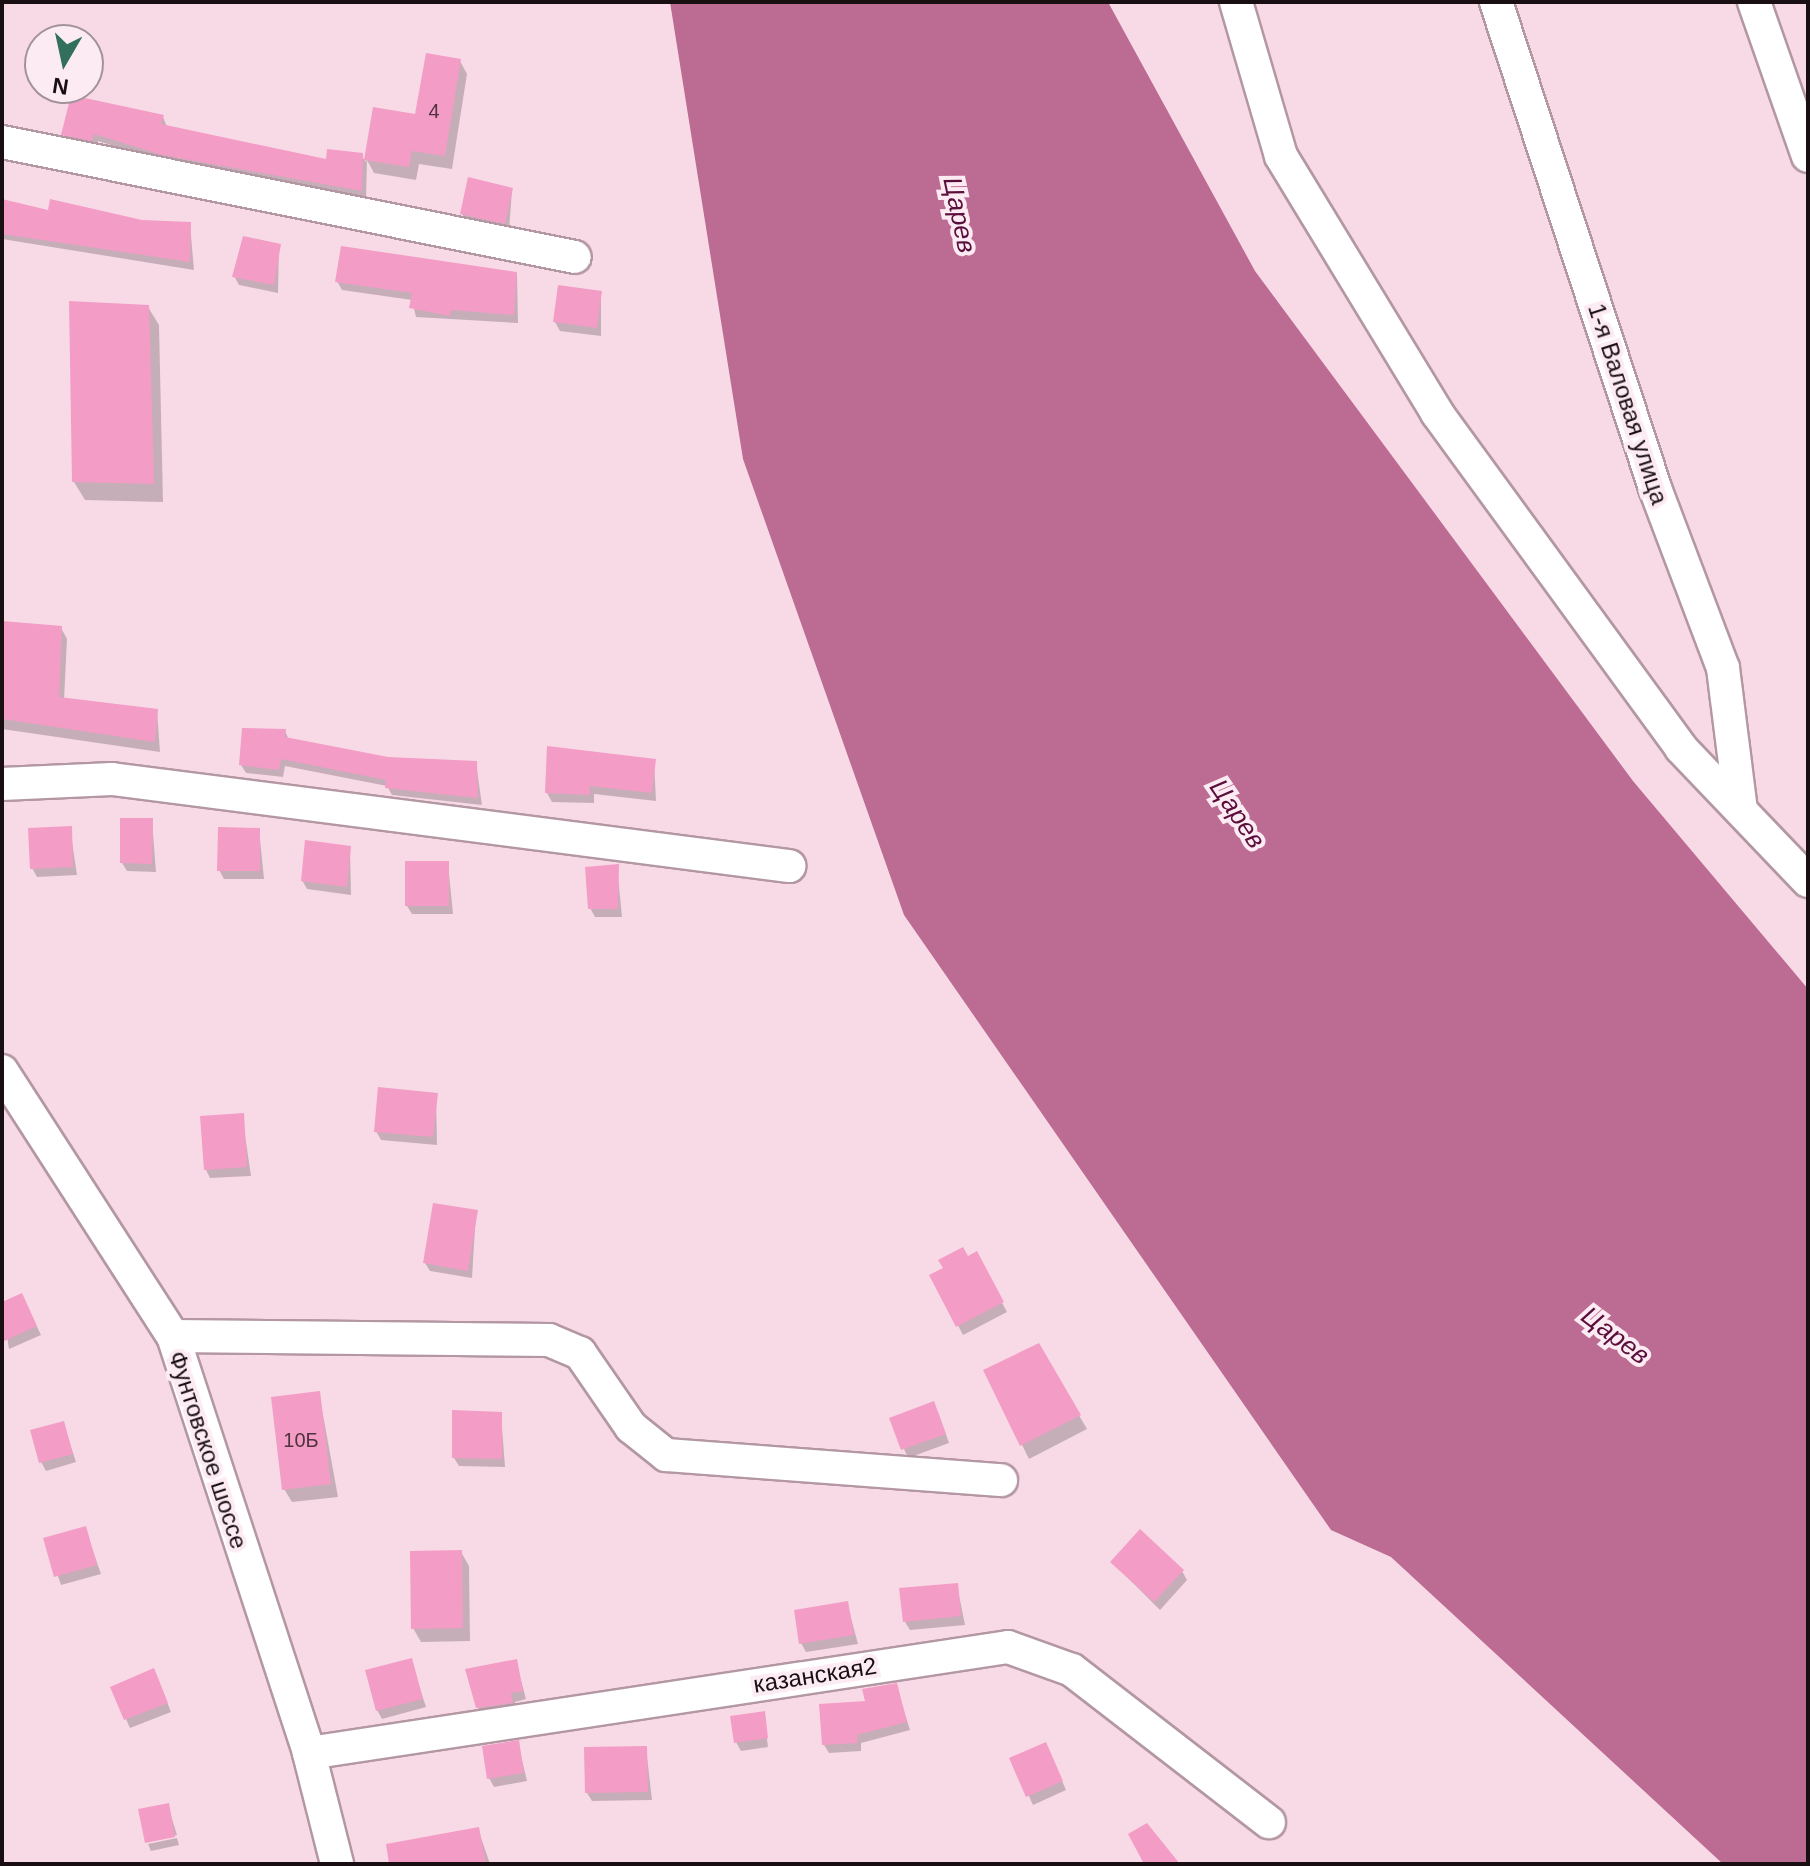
<!DOCTYPE html>
<meta charset="utf-8">
<style>
body{margin:0}
#map{position:relative;width:1810px;height:1866px;overflow:hidden;background:#f8dae7;font-family:Helvetica,sans-serif}
div>[style]{position:absolute}
[style*='--x']{left:calc(var(--x)*1px);top:calc(var(--y)*1px);width:calc(var(--w)*1px);rotate:calc(var(--a)*1deg)}
.water>*{inset:0;background:#bc6b93}
.shadow>*{inset:0;background:#0003}
.building>*{inset:0;background:#f39cc5}
.roads{filter:drop-shadow(2px 0 #b397a3) drop-shadow(-2px 0 #b397a3) drop-shadow(0 2px #b397a3) drop-shadow(0 -2px #b397a3)}
.minor>*{height:32px;margin:-16px;padding:0 16px;transform-origin:16px;border-radius:16px;background:#fff}
span{translate:-50% -50%;white-space:nowrap;text-align:center;line-height:1.15;-webkit-text-stroke:8px #fdebf3;paint-order:stroke}
.number-label{font-size:20px;color:#503240}
.number-label span{-webkit-text-stroke-width:0}
.street-label{font-size:24px;color:#190f13}
.water-label{font-size:26px;color:#5a0e3b;font-style:italic}
.frame{position:absolute;inset:0;border:4px solid #190f13;pointer-events:none}
.north{position:absolute;left:24px;top:24px;width:80px;height:80px;box-sizing:border-box;background:#fdebf3;border:2px solid #a29399;border-radius:50%;rotate:189deg;font-size:22px;font-weight:700;line-height:32px;text-align:center;color:#190f13}
.north::after{content:'';display:block;margin:auto;width:28px;height:36px;background:#32705d;clip-path:polygon(50% 0,100% 100%,50% 72%,0 100%)}
</style>
<div id="map">
<div class="water">
<div style="clip-path:polygon(670px 2px,1108px 2px,1255px 271px,1633px 781px,1808px 989px,1808px 1864px,1723px 1864px,1391px 1557px,1331px 1530px,904px 915px,743px 459px)"></div>
</div>
<div class="shadow">
<div style="clip-path:polygon(460px 61px,467px 74px,452px 169px,419px 164px,416px 180px,374px 173px,367px 160px,366px 199px,168px 163px,98px 141px,97px 148px,69px 143px,64px 134px,163px 117px,167px 127px,328px 161px,361px 155px,366px 162px,374px 109px,417px 117px)"></div>
<div style="clip-path:polygon(512px 190px,509px 231px,467px 223px,462px 214px)"></div>
<div style="clip-path:polygon(2px 201px,50px 213px,52px 201px,142px 222px,190px 224px,194px 270px,2px 239px)"></div>
<div style="clip-path:polygon(279px 245px,278px 293px,239px 285px,234px 276px)"></div>
<div style="clip-path:polygon(517px 274px,518px 323px,416px 317px,412px 300px,342px 290px,337px 281px)"></div>
<div style="clip-path:polygon(601px 293px,601px 336px,560px 331px,555px 322px)"></div>
<div style="clip-path:polygon(148px 307px,159px 325px,163px 502px,85px 500px,74px 482px)"></div>
<div style="clip-path:polygon(2px 623px,61px 628px,67px 639px,64px 700px,157px 711px,160px 752px,2px 729px)"></div>
<div style="clip-path:polygon(285px 731px,289px 740px,387px 759px,476px 763px,482px 805px,392px 795px,387px 786px,285px 766px,283px 777px,246px 773px,241px 765px)"></div>
<div style="clip-path:polygon(654px 761px,656px 801px,594px 794px,594px 803px,552px 802px,547px 793px)"></div>
<div style="clip-path:polygon(152px 820px,156px 872px,127px 871px,122px 863px)"></div>
<div style="clip-path:polygon(70px 828px,77px 875px,37px 877px,32px 868px)"></div>
<div style="clip-path:polygon(259px 829px,264px 879px,224px 879px,219px 870px)"></div>
<div style="clip-path:polygon(350px 848px,351px 895px,307px 889px,302px 880px)"></div>
<div style="clip-path:polygon(448px 863px,453px 914px,412px 914px,407px 906px)"></div>
<div style="clip-path:polygon(617px 866px,622px 917px,595px 917px,590px 908px)"></div>
<div style="clip-path:polygon(436px 1095px,437px 1145px,381px 1140px,376px 1131px)"></div>
<div style="clip-path:polygon(242px 1115px,251px 1176px,210px 1178px,206px 1170px)"></div>
<div style="clip-path:polygon(476px 1212px,472px 1278px,430px 1271px,425px 1263px)"></div>
<div style="clip-path:polygon(976px 1254px,1007px 1312px,963px 1335px,932px 1276px)"></div>
<div style="clip-path:polygon(26px 1304px,41px 1335px,9px 1349px,2px 1305px)"></div>
<div style="clip-path:polygon(1038px 1345px,1087px 1429px,1029px 1459px,985px 1370px)"></div>
<div style="clip-path:polygon(319px 1393px,338px 1497px,292px 1502px,284px 1489px)"></div>
<div style="clip-path:polygon(938px 1412px,949px 1443px,908px 1458px,891px 1419px)"></div>
<div style="clip-path:polygon(501px 1414px,505px 1467px,459px 1466px,454px 1458px)"></div>
<div style="clip-path:polygon(63px 1423px,76px 1462px,46px 1471px,41px 1462px)"></div>
<div style="clip-path:polygon(85px 1528px,101px 1574px,61px 1585px,45px 1539px)"></div>
<div style="clip-path:polygon(461px 1552px,469px 1566px,470px 1641px,421px 1642px,413px 1628px)"></div>
<div style="clip-path:polygon(1112px 1562px,1182px 1571px,1187px 1580px,1160px 1610px)"></div>
<div style="clip-path:polygon(957px 1585px,965px 1625px,910px 1630px,905px 1622px)"></div>
<div style="clip-path:polygon(847px 1603px,858px 1644px,806px 1652px,801px 1643px)"></div>
<div style="clip-path:polygon(411px 1661px,426px 1707px,382px 1719px,377px 1710px)"></div>
<div style="clip-path:polygon(516px 1661px,526px 1699px,515px 1702px,516px 1711px,483px 1716px,478px 1708px)"></div>
<div style="clip-path:polygon(158px 1679px,171px 1712px,130px 1728px,112px 1688px)"></div>
<div style="clip-path:polygon(896px 1685px,910px 1730px,861px 1743px,861px 1751px,829px 1753px,824px 1745px)"></div>
<div style="clip-path:polygon(764px 1714px,768px 1747px,741px 1751px,736px 1742px)"></div>
<div style="clip-path:polygon(518px 1743px,527px 1781px,494px 1787px,489px 1778px)"></div>
<div style="clip-path:polygon(646px 1748px,652px 1800px,592px 1801px,587px 1793px)"></div>
<div style="clip-path:polygon(1050px 1753px,1066px 1790px,1033px 1805px,1012px 1759px)"></div>
<div style="clip-path:polygon(168px 1806px,177px 1835px,146px 1841px)"></div>
<div style="clip-path:polygon(478px 1829px,490px 1864px,391px 1864px)"></div>
<div style="clip-path:polygon(177px 1838px,179px 1845px,151px 1851px,148px 1844px)"></div>
</div>
<div class="building">
<div style="clip-path:polygon(426px 53px,461px 59px,445px 156px,412px 151px,409px 167px,364px 160px,373px 107px,415px 114px)"></div>
<div style="clip-path:polygon(71px 95px,164px 115px,161px 124px,326px 159px,327px 149px,363px 153px,362px 191px,162px 155px,94px 134px,92px 141px,61px 135px)"></div>
<div style="clip-path:polygon(468px 177px,513px 188px,505px 224px,460px 214px)"></div>
<div style="clip-path:polygon(2px 199px,48px 210px,50px 199px,142px 220px,191px 222px,190px 262px,2px 234px)"></div>
<div style="clip-path:polygon(243px 236px,281px 244px,274px 285px,232px 277px)"></div>
<div style="clip-path:polygon(341px 246px,517px 272px,514px 315px,451px 310px,450px 316px,409px 308px,412px 293px,335px 282px)"></div>
<div style="clip-path:polygon(558px 285px,602px 291px,597px 328px,553px 322px)"></div>
<div style="clip-path:polygon(69px 301px,149px 305px,154px 484px,72px 482px)"></div>
<div style="clip-path:polygon(2px 621px,62px 626px,59px 697px,158px 709px,155px 742px,2px 719px)"></div>
<div style="clip-path:polygon(242px 728px,286px 729px,285px 737px,388px 757px,477px 761px,478px 798px,385px 788px,386px 780px,281px 759px,279px 770px,239px 765px)"></div>
<div style="clip-path:polygon(547px 746px,656px 759px,652px 793px,590px 786px,590px 795px,545px 793px)"></div>
<div style="clip-path:polygon(120px 818px,153px 818px,152px 864px,120px 863px)"></div>
<div style="clip-path:polygon(72px 826px,73px 867px,30px 869px,28px 828px)"></div>
<div style="clip-path:polygon(218px 827px,260px 828px,260px 871px,217px 871px)"></div>
<div style="clip-path:polygon(305px 840px,351px 846px,347px 887px,301px 881px)"></div>
<div style="clip-path:polygon(405px 861px,449px 861px,449px 906px,405px 906px)"></div>
<div style="clip-path:polygon(619px 864px,618px 909px,588px 909px,585px 867px)"></div>
<div style="clip-path:polygon(378px 1087px,438px 1093px,433px 1137px,374px 1132px)"></div>
<div style="clip-path:polygon(244px 1113px,247px 1167px,204px 1170px,200px 1116px)"></div>
<div style="clip-path:polygon(433px 1203px,478px 1210px,468px 1271px,423px 1263px)"></div>
<div style="clip-path:polygon(963px 1247px,968px 1256px,977px 1251px,1004px 1302px,956px 1327px,929px 1275px,943px 1268px,938px 1260px)"></div>
<div style="clip-path:polygon(22px 1293px,37px 1326px,2px 1342px,2px 1302px)"></div>
<div style="clip-path:polygon(1039px 1343px,1081px 1415px,1020px 1446px,983px 1370px)"></div>
<div style="clip-path:polygon(320px 1391px,331px 1484px,282px 1490px,271px 1397px)"></div>
<div style="clip-path:polygon(934px 1401px,946px 1434px,901px 1450px,889px 1418px)"></div>
<div style="clip-path:polygon(452px 1410px,502px 1412px,502px 1459px,452px 1458px)"></div>
<div style="clip-path:polygon(64px 1421px,73px 1454px,39px 1463px,30px 1430px)"></div>
<div style="clip-path:polygon(86px 1526px,97px 1565px,54px 1577px,43px 1538px)"></div>
<div style="clip-path:polygon(1140px 1529px,1184px 1570px,1154px 1602px,1110px 1562px)"></div>
<div style="clip-path:polygon(462px 1550px,463px 1628px,411px 1629px,410px 1551px)"></div>
<div style="clip-path:polygon(958px 1583px,961px 1616px,903px 1622px,899px 1588px)"></div>
<div style="clip-path:polygon(848px 1601px,854px 1635px,799px 1644px,794px 1610px)"></div>
<div style="clip-path:polygon(412px 1658px,423px 1699px,376px 1711px,365px 1670px)"></div>
<div style="clip-path:polygon(517px 1659px,523px 1691px,511px 1693px,513px 1703px,476px 1708px,465px 1669px)"></div>
<div style="clip-path:polygon(154px 1668px,168px 1703px,124px 1720px,110px 1687px)"></div>
<div style="clip-path:polygon(897px 1683px,907px 1722px,857px 1735px,858px 1743px,822px 1745px,819px 1704px,865px 1701px,862px 1689px)"></div>
<div style="clip-path:polygon(765px 1711px,768px 1738px,734px 1743px,730px 1716px)"></div>
<div style="clip-path:polygon(519px 1740px,524px 1773px,487px 1779px,482px 1746px)"></div>
<div style="clip-path:polygon(1046px 1742px,1063px 1781px,1026px 1797px,1009px 1758px)"></div>
<div style="clip-path:polygon(647px 1746px,648px 1792px,585px 1793px,584px 1747px)"></div>
<div style="clip-path:polygon(169px 1803px,175px 1837px,145px 1843px,138px 1809px)"></div>
<div style="clip-path:polygon(1147px 1823px,1180px 1864px,1144px 1864px,1128px 1834px)"></div>
<div style="clip-path:polygon(479px 1827px,486px 1864px,389px 1864px,386px 1844px)"></div>
</div>
<div class="roads">
<div class="minor">
<div style="--x:1236;--y:2;--w:160;--a:73.7"></div>
<div style="--x:1281;--y:156;--w:301;--a:58.7"></div>
<div style="--x:1437;--y:413;--w:414;--a:53.9"></div>
<div style="--x:1681;--y:748;--w:184;--a:46.3"></div>
<div style="--x:1496;--y:2;--w:511;--a:71.88"></div>
<div style="--x:1655;--y:488;--w:192;--a:69.3"></div>
<div style="--x:1723;--y:668;--w:143;--a:82.8"></div>
<div style="--x:1754;--y:2;--w:163;--a:70.7"></div>
<div style="--x:2;--y:142;--w:584;--a:11.35"></div>
<div style="--x:2;--y:784;--w:110;--a:-2.6"></div>
<div style="--x:112;--y:779;--w:683;--a:7.32"></div>
<div style="--x:2;--y:1071;--w:315;--a:57.2"></div>
<div style="--x:173;--y:1336;--w:439;--a:71.9"></div>
<div style="--x:309;--y:1753;--w:114;--a:75.8"></div>
<div style="--x:173;--y:1336;--w:376;--a:0.6"></div>
<div style="--x:549;--y:1340;--w:34;--a:23"></div>
<div style="--x:580;--y:1353;--w:90;--a:55.4"></div>
<div style="--x:631;--y:1427;--w:45;--a:38.7"></div>
<div style="--x:666;--y:1455;--w:336;--a:4.3"></div>
<div style="--x:309;--y:1753;--w:707;--a:-8.62"></div>
<div style="--x:1008;--y:1647;--w:68;--a:19.8"></div>
<div style="--x:1072;--y:1670;--w:249;--a:37.7"></div>
</div>
</div>
<div class="number-label">
<span style="left:434px;top:111px">4</span>
<span style="left:301px;top:1440px">10Б</span>
</div>
<div class="street-label">
<span style="left:1628px;top:404px;rotate:72deg">1-я Валовая улица</span>
<span style="left:208px;top:1450px;rotate:72deg">Фунтовское шоссе</span>
<span style="left:815px;top:1675px;rotate:-9deg">казанская2</span>
</div>
<div class="water-label">
<span style="left:959px;top:215px;rotate:78deg">Царев</span>
<span style="left:1237px;top:814px;rotate:56deg">Царев</span>
<span style="left:1615px;top:1336px;rotate:37deg">Царев</span>
</div>
<div class="frame"></div>
<div class="north">N</div>
</div>
